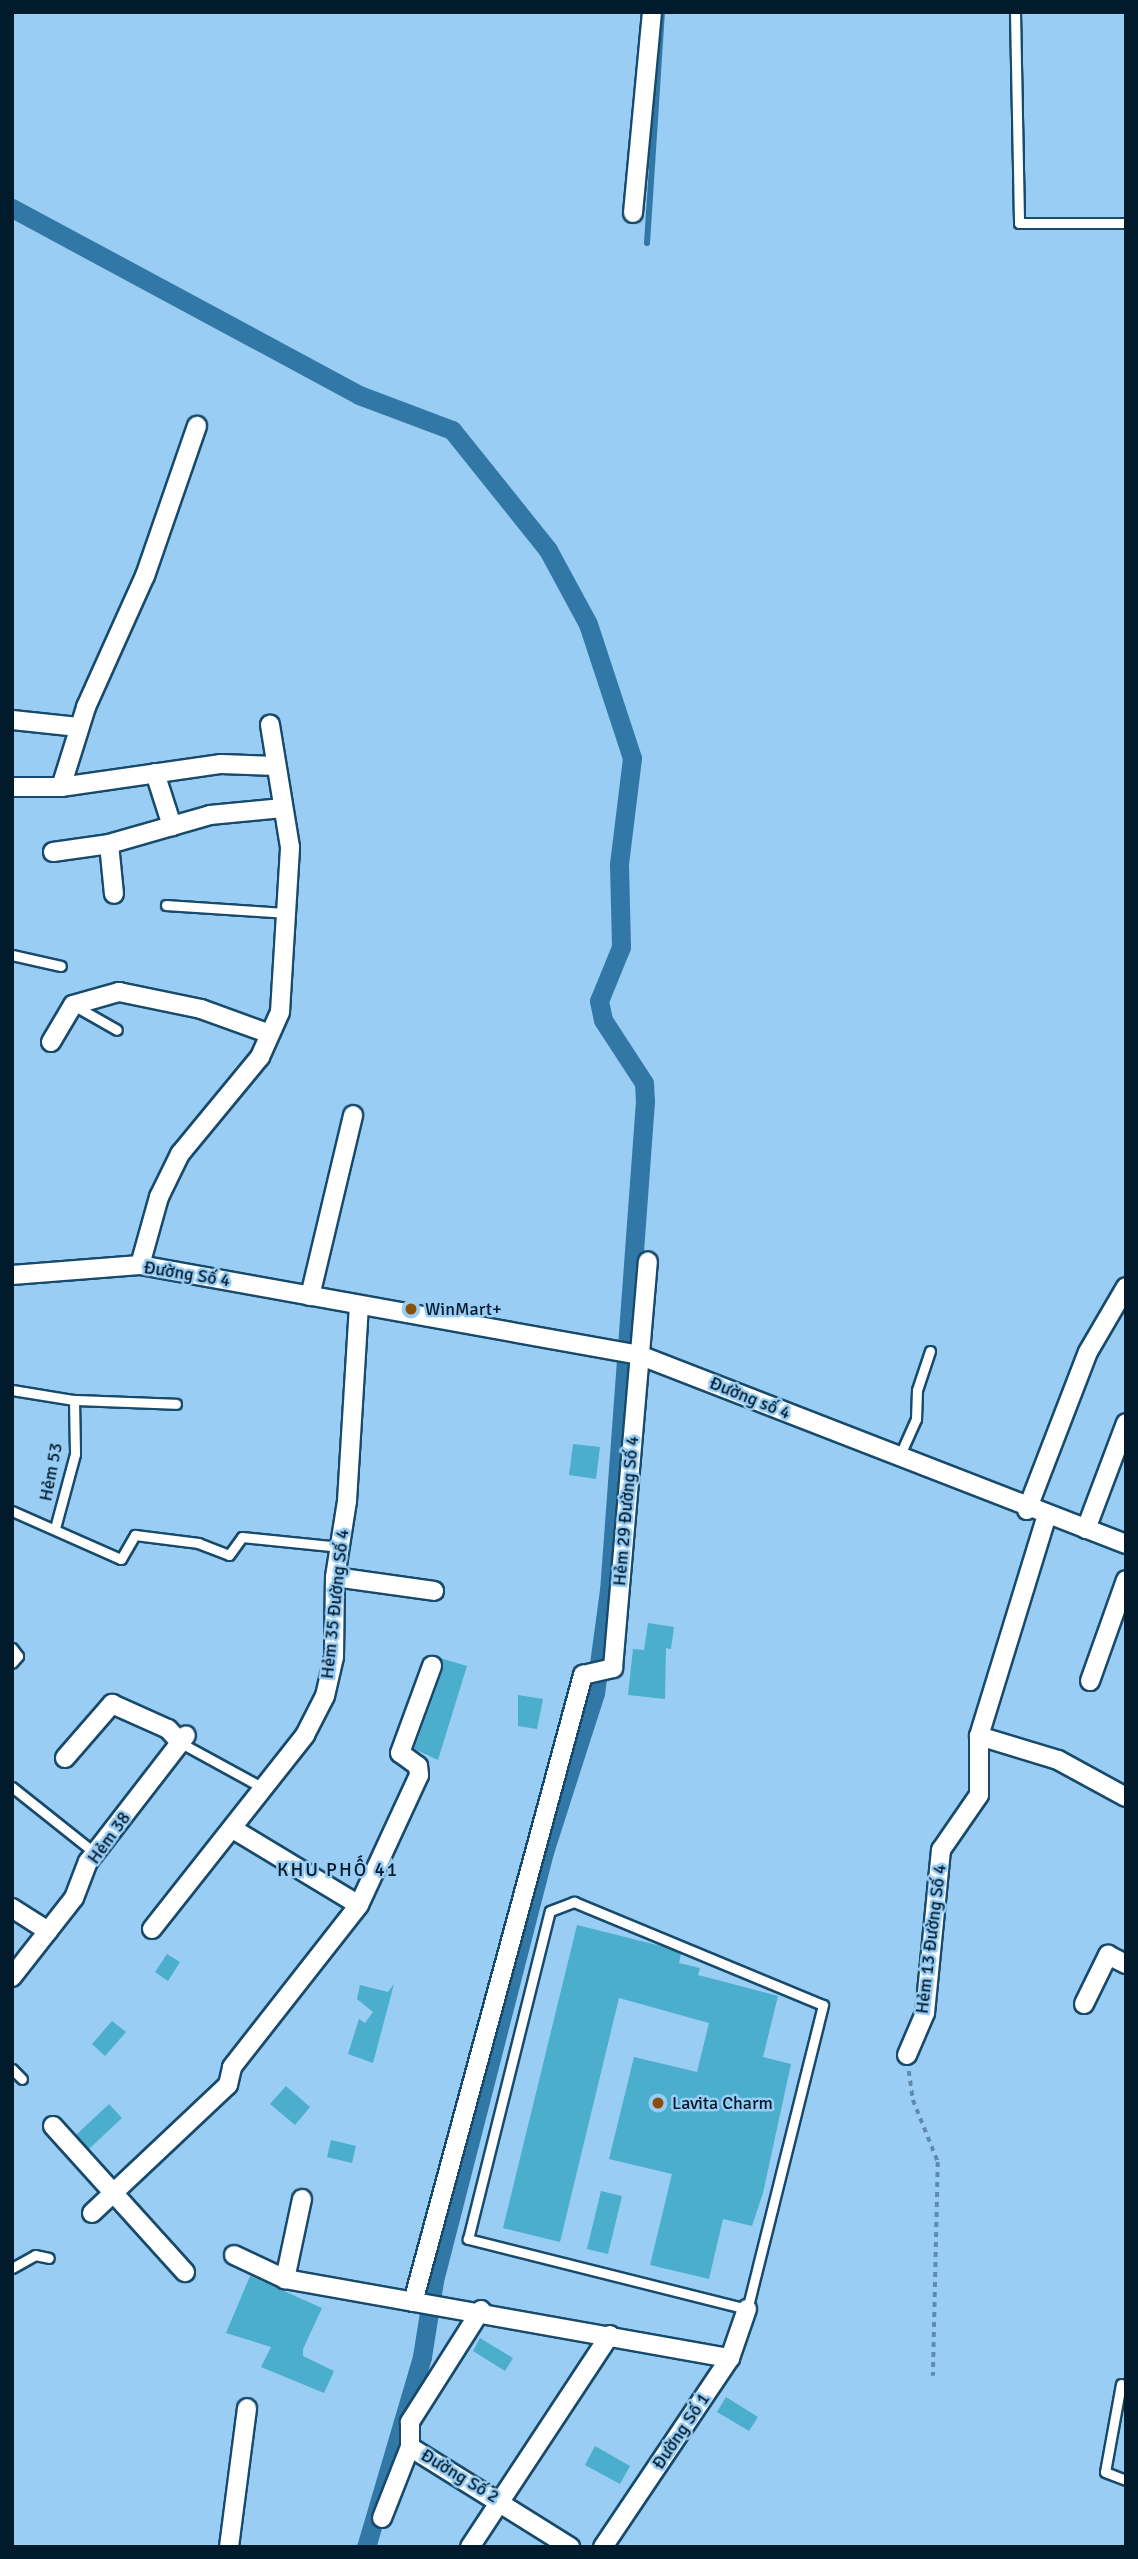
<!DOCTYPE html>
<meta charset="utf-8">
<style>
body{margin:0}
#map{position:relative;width:1138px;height:2559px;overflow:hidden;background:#99cdf4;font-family:Signika,sans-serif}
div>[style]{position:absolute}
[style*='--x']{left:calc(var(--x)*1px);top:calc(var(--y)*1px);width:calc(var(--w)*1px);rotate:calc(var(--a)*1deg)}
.stream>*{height:6px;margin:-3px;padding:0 3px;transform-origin:3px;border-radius:3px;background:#3278a7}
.canal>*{height:19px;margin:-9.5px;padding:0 9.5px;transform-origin:9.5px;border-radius:9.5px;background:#3278a7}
.building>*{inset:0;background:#4baecc}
.path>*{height:3.5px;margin-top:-1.75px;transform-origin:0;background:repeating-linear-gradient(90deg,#618baa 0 5px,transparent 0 10px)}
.roads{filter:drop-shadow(2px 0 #174a6b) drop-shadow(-2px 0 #174a6b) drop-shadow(0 2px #174a6b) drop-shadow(0 -2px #174a6b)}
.lane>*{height:9px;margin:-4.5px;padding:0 4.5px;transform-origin:4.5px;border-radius:4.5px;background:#fff}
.street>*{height:18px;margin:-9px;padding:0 9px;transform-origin:9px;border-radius:9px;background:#fff}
.dots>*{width:19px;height:19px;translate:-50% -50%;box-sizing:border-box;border:4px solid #99cdf4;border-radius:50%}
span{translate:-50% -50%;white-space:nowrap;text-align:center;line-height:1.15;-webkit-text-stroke:5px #99cdf4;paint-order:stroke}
.street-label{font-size:18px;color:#011b2d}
.poi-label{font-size:18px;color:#011b2d}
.left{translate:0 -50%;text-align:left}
.neighbourhood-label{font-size:19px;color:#011b2d;letter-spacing:2px}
.frame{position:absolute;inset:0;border:14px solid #011b2d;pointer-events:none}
</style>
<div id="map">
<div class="stream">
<div style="--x:647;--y:243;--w:231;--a:-86.3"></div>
</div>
<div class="canal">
<div style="--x:12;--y:208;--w:394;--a:28.3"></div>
<div style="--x:359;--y:395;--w:99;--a:20.6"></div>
<div style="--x:452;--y:430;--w:154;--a:51.3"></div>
<div style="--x:548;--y:550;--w:84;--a:61.6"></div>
<div style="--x:588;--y:624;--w:141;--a:71.8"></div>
<div style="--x:632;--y:758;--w:107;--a:97"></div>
<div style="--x:619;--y:864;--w:83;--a:88.6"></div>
<div style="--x:621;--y:947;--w:58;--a:112.2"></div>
<div style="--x:599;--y:1001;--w:19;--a:78"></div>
<div style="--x:603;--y:1020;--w:75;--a:56.9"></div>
<div style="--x:644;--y:1083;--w:18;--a:87"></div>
<div style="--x:645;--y:1101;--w:490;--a:94.2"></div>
<div style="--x:609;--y:1590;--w:104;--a:97.7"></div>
<div style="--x:595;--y:1693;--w:167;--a:107.8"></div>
<div style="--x:544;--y:1852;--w:443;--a:104.4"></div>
<div style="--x:434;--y:2281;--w:77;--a:99"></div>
<div style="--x:422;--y:2357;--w:198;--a:106.4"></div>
</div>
<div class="building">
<div style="clip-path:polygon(573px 1444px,600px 1447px,596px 1479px,569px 1475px)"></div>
<div style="clip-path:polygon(648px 1623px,674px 1627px,671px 1649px,666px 1648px,665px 1699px,628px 1695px,633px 1649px,644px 1650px)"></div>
<div style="clip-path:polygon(440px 1658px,467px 1666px,438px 1760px,414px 1749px,443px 1670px)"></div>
<div style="clip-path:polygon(518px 1695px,543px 1699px,537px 1729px,518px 1726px)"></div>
<div style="clip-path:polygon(577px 1925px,665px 1947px,681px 1954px,679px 1963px,700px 1968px,698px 1975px,778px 1996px,763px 2057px,791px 2064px,763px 2193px,752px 2226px,723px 2219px,709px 2279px,650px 2265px,672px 2174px,609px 2159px,634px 2057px,697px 2072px,709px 2023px,619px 1998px,560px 2242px,503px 2228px)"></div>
<div style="clip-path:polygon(167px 1954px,180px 1962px,168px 1981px,155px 1972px)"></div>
<div style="clip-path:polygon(394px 1984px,373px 2063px,348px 2054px,359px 2019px,365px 2023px,373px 2012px,357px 1999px,360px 1985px,388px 1992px)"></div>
<div style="clip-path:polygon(112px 2021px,126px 2032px,105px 2056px,92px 2044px)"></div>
<div style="clip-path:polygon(286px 2086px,310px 2107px,295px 2125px,270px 2104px)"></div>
<div style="clip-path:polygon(109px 2104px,122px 2118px,89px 2149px,76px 2135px)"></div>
<div style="clip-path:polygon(331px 2140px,356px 2146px,352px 2163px,327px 2157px)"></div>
<div style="clip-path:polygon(601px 2191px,622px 2196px,608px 2254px,587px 2249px)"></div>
<div style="clip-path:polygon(250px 2276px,322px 2308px,303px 2349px,303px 2356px,334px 2371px,324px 2393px,261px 2367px,271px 2347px,226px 2333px)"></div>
<div style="clip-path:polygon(480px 2338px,513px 2358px,505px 2371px,473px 2351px)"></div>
<div style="clip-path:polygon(726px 2397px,758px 2417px,749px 2431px,717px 2412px)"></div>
<div style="clip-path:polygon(595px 2446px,630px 2466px,620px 2484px,585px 2465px)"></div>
</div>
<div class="path">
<div style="--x:909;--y:2071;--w:29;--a:82"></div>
<div style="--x:913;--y:2100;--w:67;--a:68"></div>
<div style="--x:938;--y:2162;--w:214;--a:91.3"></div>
</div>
<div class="roads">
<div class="lane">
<div style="--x:1015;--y:12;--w:211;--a:88.9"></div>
<div style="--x:1019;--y:223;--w:107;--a:0"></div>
<div style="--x:166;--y:905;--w:122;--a:3.8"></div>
<div style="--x:12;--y:955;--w:50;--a:12.7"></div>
<div style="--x:75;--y:1006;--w:48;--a:29.7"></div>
<div style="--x:12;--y:1390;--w:63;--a:9.2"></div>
<div style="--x:74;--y:1400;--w:54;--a:88.9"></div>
<div style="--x:75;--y:1454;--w:77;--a:105.1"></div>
<div style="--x:74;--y:1400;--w:102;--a:2.2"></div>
<div style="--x:899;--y:1457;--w:42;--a:-65.9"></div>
<div style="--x:916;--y:1419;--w:29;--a:-88"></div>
<div style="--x:917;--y:1390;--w:41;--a:-71.6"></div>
<div style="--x:12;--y:1511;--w:119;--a:23.8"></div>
<div style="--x:121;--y:1559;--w:28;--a:-60"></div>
<div style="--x:135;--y:1535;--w:64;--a:7.2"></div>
<div style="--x:198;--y:1543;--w:33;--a:21"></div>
<div style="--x:229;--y:1555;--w:22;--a:-54"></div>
<div style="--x:242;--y:1537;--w:99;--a:5.8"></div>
<div style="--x:12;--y:1648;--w:10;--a:53"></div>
<div style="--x:18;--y:1656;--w:9;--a:131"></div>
<div style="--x:181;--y:1743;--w:96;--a:28.7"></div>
<div style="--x:12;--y:1787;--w:106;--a:38.5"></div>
<div style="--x:574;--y:1902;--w:269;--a:22.5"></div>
<div style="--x:823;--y:2005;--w:313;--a:104"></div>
<div style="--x:747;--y:2309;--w:288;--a:-165.9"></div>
<div style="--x:468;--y:2239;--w:338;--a:-76"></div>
<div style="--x:550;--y:1911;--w:26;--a:-21"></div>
<div style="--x:12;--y:2069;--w:14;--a:45"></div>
<div style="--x:12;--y:2268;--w:26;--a:-29"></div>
<div style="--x:35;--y:2255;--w:14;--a:12"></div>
<div style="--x:1121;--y:2384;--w:89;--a:100.3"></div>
<div style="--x:1105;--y:2472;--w:22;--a:21"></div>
</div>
<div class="street">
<div style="--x:633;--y:213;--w:202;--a:-84.6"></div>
<div style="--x:12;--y:720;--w:67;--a:6"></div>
<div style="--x:155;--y:773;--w:56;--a:72.2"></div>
<div style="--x:12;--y:787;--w:49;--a:0"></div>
<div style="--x:61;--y:787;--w:162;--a:-8.2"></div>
<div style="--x:221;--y:764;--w:55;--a:2.1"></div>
<div style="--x:61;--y:787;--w:84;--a:-72.6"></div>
<div style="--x:86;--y:707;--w:144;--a:-65.8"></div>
<div style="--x:145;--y:576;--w:159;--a:-70.9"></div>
<div style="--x:109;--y:844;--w:50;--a:84.3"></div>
<div style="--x:53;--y:852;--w:57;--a:-8.1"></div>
<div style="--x:109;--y:844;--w:105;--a:-16"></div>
<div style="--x:210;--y:815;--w:73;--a:-5.5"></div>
<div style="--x:51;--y:1042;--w:43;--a:-59.3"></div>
<div style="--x:73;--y:1005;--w:48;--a:-15.8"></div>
<div style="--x:119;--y:992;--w:84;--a:11.7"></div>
<div style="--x:201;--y:1009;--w:73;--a:19.9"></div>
<div style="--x:140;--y:1265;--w:71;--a:-74.4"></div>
<div style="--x:159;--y:1197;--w:48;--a:-64"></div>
<div style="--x:180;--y:1154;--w:126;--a:-50.5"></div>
<div style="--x:260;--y:1057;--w:49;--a:-66"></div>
<div style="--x:280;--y:1012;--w:165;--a:-86.5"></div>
<div style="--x:290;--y:847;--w:124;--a:-99.3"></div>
<div style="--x:12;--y:1275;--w:128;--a:-4.5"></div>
<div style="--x:140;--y:1265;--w:507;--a:10.22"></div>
<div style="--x:639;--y:1355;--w:522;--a:21.21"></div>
<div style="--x:310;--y:1296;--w:186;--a:-76.6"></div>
<div style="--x:1027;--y:1510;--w:169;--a:-68.9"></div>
<div style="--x:1088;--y:1352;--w:75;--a:-59.7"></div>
<div style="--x:1086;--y:1529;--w:113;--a:-69.3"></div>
<div style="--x:335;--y:1577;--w:100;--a:8"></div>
<div style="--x:1090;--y:1681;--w:107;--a:-70.4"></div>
<div style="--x:979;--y:1736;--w:83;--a:16.9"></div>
<div style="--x:1058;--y:1760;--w:77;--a:28.6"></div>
<div style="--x:65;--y:1758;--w:72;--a:-49"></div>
<div style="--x:112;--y:1704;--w:61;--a:24.1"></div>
<div style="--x:168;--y:1729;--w:19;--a:47"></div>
<div style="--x:233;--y:1829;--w:147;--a:31.1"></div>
<div style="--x:12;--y:1908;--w:43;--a:32.6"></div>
<div style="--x:152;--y:1929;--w:247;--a:-51.7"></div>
<div style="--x:305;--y:1735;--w:44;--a:-62.9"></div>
<div style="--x:325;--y:1696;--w:40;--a:-77"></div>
<div style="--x:334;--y:1657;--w:80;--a:-89.3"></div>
<div style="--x:335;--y:1577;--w:77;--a:-81"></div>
<div style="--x:347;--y:1501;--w:194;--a:-86.5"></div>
<div style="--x:12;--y:1977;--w:100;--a:-51.9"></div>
<div style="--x:74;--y:1898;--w:39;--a:-69"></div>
<div style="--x:88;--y:1862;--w:160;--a:-52.3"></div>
<div style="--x:1084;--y:2004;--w:55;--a:-63.9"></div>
<div style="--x:1108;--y:1955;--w:20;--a:27"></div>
<div style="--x:907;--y:2055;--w:46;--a:-66.8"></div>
<div style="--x:925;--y:2013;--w:164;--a:-84.4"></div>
<div style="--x:941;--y:1850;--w:67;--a:-55.4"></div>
<div style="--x:979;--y:1795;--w:59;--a:-90"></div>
<div style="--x:979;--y:1736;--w:228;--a:-72.9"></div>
<div style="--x:53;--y:2126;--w:197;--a:47.9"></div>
<div style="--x:302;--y:2199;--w:82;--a:102"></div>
<div style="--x:285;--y:2279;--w:452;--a:10.1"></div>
<div style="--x:92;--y:2213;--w:187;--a:-43.3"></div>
<div style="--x:228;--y:2085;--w:18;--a:-77"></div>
<div style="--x:232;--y:2067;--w:206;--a:-51.9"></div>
<div style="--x:359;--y:1905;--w:143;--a:-65.2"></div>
<div style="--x:419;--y:1775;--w:9;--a:-96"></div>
<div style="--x:418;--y:1766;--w:22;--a:-144"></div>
<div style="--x:400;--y:1753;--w:93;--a:-69.8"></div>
<div style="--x:234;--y:2255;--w:56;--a:25.2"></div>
<div style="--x:413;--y:2302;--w:650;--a:-74.83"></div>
<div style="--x:583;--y:1675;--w:31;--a:-13"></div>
<div style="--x:613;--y:1668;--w:408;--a:-85.1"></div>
<div style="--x:481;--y:2310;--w:133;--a:122.4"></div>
<div style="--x:410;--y:2422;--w:25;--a:90"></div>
<div style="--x:410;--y:2447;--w:189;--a:32"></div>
<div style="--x:382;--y:2518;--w:76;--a:-68.5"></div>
<div style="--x:229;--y:2547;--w:140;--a:-82.6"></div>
<div style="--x:470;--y:2547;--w:254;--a:-56.6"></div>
<div style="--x:603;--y:2547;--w:228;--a:-56.1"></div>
<div style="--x:730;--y:2358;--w:52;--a:-70.9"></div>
</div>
</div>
<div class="dots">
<div style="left:411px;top:1309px;background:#8a4f0b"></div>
<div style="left:658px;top:2103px;background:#8a4f0b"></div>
</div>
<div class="street-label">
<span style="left:187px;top:1274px;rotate:9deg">Đường Số 4</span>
<span style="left:750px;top:1398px;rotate:22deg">Đường số 4</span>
<span style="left:51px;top:1472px;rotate:-79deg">Hẻm 53</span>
<span style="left:626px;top:1511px;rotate:-85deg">Hẻm 29 Đường Số 4</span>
<span style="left:335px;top:1604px;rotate:-84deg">Hẻm 35 Đường Số 4</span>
<span style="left:109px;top:1838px;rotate:-54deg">Hẻm 38</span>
<span style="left:931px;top:1939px;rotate:-83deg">Hẻm 13 Đường Số 4</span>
<span style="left:681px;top:2431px;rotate:-56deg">Đường Số 1</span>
<span style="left:460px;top:2476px;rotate:31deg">Đường Số 2</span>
</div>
<div class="poi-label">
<span class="left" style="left:425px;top:1309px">WinMart+</span>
<span class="left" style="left:672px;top:2103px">Lavita Charm</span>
</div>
<div class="neighbourhood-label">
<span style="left:338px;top:1871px">KHU PHỐ 41</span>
</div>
<div class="frame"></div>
</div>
